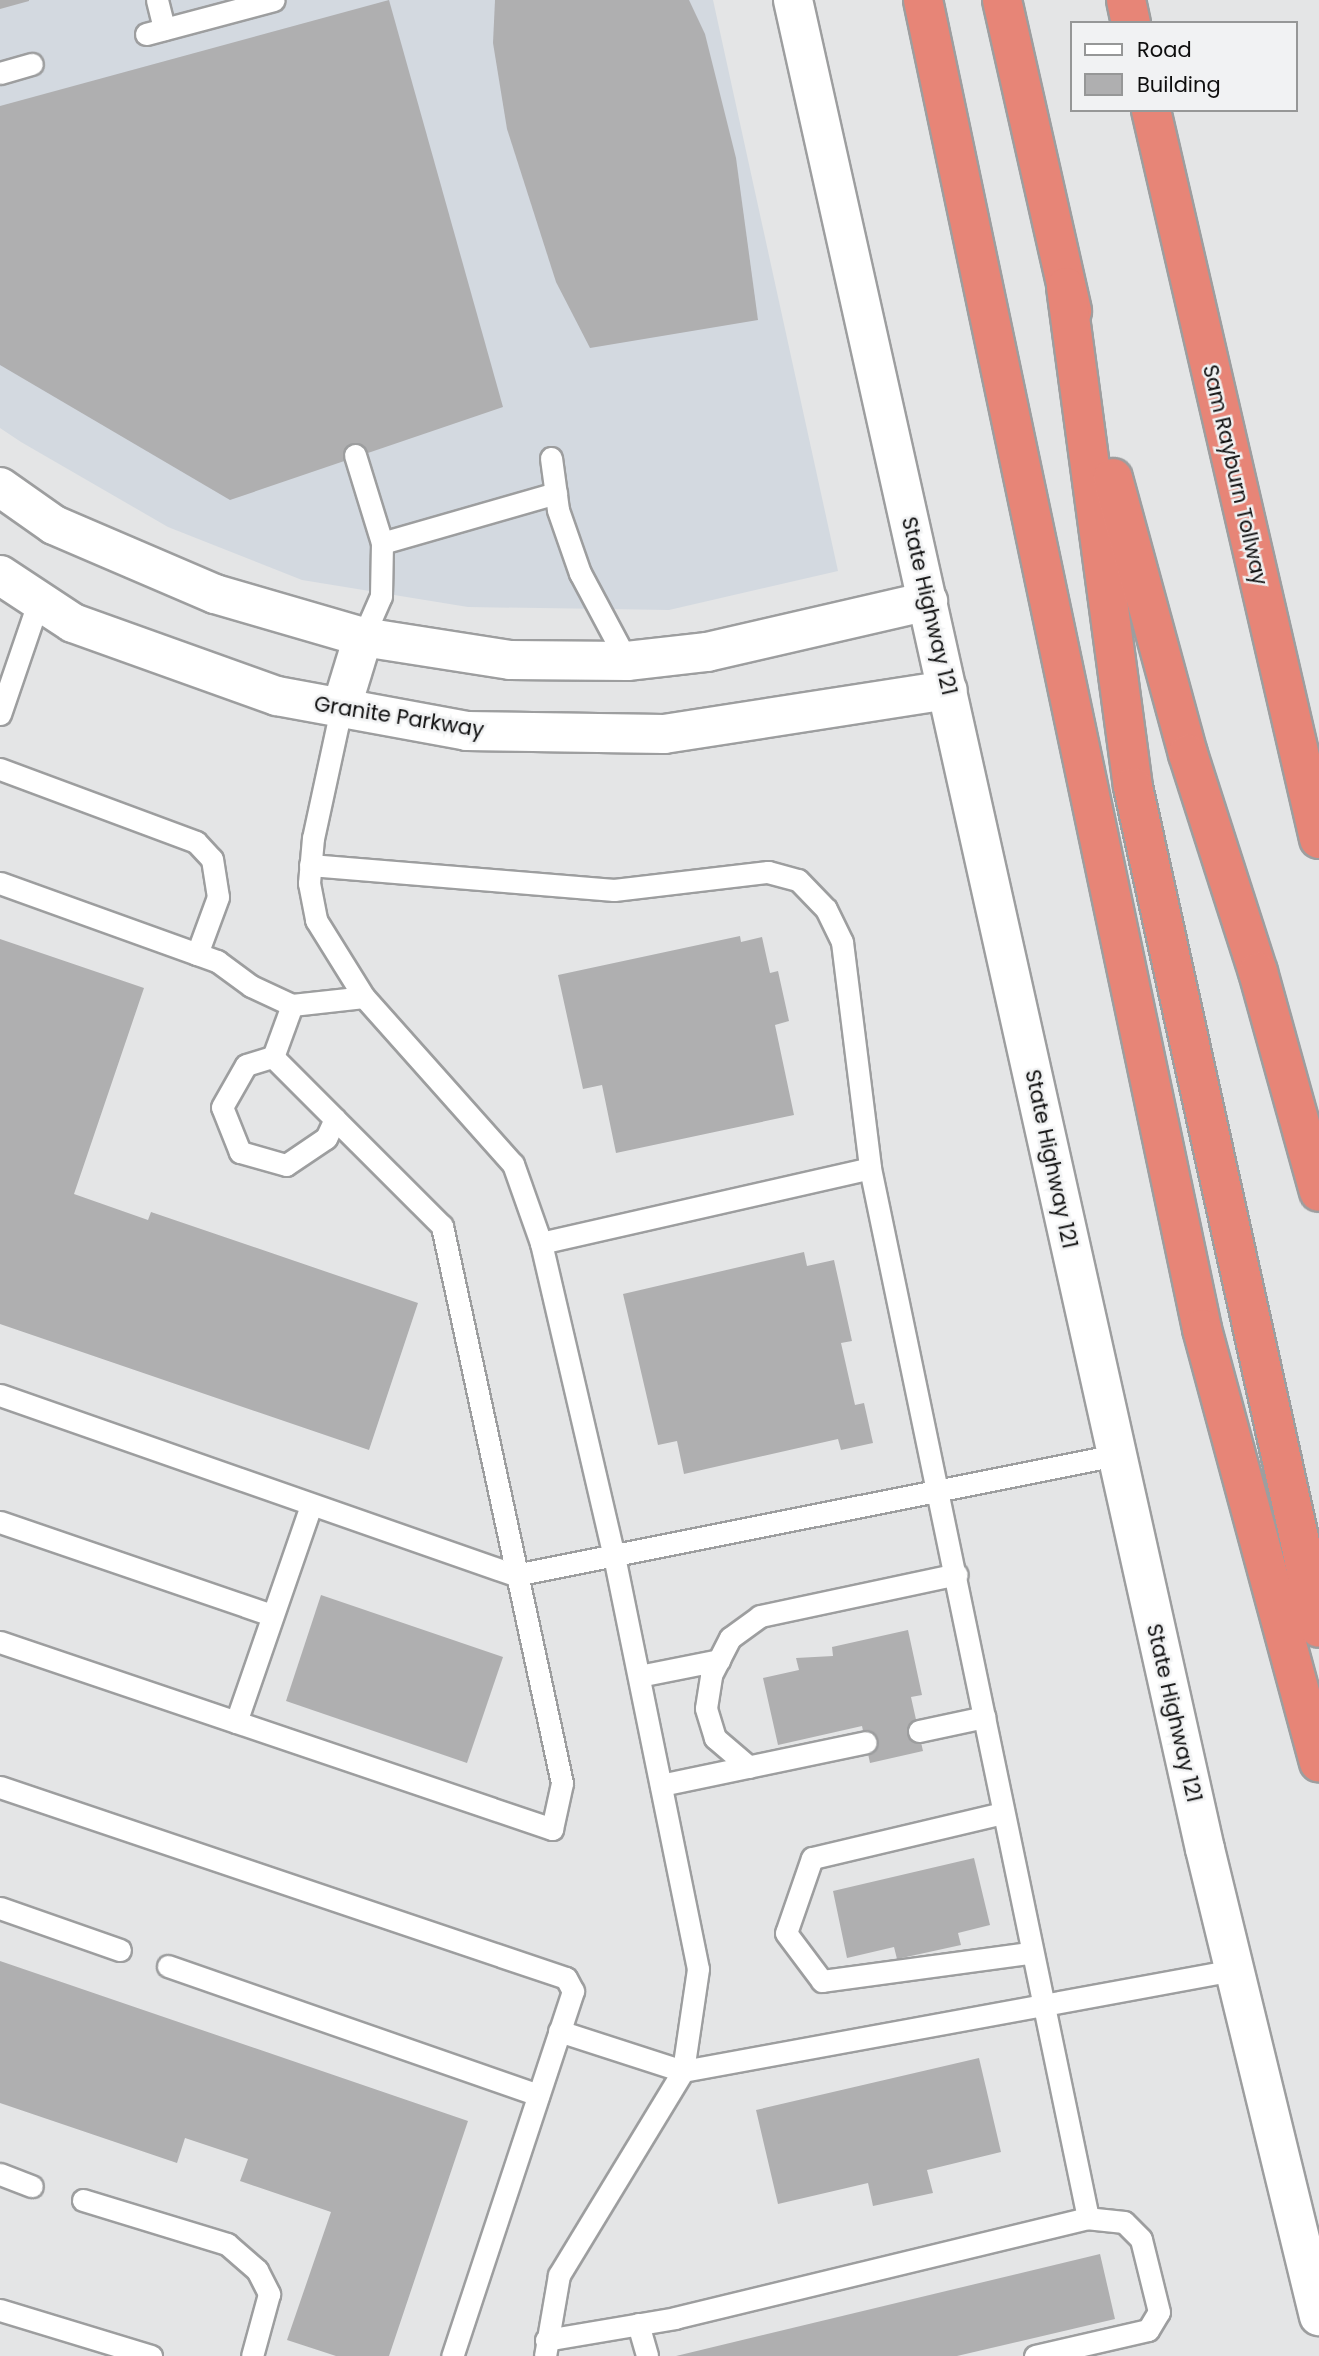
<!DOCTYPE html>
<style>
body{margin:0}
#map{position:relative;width:1319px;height:2356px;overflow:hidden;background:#e4e5e6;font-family:Poppins,sans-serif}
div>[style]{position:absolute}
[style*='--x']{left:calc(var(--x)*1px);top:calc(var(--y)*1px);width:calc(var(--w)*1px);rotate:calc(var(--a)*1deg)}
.built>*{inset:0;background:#d3d9e0}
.building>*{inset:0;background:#afafb0}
.roads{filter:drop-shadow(2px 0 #9d9e9f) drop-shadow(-2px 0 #9d9e9f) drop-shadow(0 2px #9d9e9f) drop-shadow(0 -2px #9d9e9f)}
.service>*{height:21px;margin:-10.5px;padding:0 10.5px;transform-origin:10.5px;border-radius:10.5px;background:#fff}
.tertiary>*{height:38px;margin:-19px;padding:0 19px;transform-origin:19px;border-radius:19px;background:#fff}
.secondary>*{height:38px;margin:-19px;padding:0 19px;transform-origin:19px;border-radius:19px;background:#fff}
.motorway>*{height:38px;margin:-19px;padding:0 19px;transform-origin:19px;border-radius:19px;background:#e78577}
span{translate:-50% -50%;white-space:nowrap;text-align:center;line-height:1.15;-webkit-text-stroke:5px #f1f2f3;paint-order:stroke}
.street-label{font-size:21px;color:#0e0e0e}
.legend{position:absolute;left:1070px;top:21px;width:228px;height:91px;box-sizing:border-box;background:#f1f2f3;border:2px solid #969797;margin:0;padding:9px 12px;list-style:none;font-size:21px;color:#0e0e0e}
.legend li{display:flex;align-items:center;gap:14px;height:35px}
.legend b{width:35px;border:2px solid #969797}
</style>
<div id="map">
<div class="built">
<div style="clip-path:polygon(0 0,713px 0,838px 571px,669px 610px,468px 607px,302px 580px,168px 527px,21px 442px,0 428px)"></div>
</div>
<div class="building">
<div style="clip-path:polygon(0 0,29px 0,29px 1px,0 9px)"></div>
<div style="clip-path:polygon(389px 0,503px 407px,230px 500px,0 365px,0 106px)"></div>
<div style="clip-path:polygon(495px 0,689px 0,705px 34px,736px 158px,758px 320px,590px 348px,556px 282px,507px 129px,493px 43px)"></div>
<div style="clip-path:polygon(740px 936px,741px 942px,762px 937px,770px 973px,778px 971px,789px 1021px,775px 1025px,794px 1115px,616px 1153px,602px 1085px,583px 1089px,558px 975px)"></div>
<div style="clip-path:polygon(0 939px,144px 988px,74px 1194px,148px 1220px,151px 1212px,418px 1303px,369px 1450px,0 1324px)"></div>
<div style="clip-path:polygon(804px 1252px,807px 1266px,834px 1260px,852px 1341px,841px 1343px,855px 1405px,864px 1403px,873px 1443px,841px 1450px,838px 1439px,684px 1474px,677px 1441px,658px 1445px,623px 1294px)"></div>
<div style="clip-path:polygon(321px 1595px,503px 1657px,467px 1763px,286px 1701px)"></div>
<div style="clip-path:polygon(908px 1630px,922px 1695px,911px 1697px,923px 1751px,870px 1763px,862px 1726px,778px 1745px,763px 1678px,799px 1670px,796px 1658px,833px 1656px,832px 1647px)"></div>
<div style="clip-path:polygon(974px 1858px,990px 1925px,958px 1933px,961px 1945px,897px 1959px,894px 1947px,847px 1958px,833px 1891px)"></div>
<div style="clip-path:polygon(0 1961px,468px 2121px,389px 2356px,336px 2356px,287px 2340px,331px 2212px,240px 2181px,248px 2159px,185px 2138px,177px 2163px,0 2103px)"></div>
<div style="clip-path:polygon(979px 2058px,1001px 2152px,927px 2170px,933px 2193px,873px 2206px,868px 2183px,778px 2204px,756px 2110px)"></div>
<div style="clip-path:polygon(1100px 2254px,1115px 2319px,957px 2356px,676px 2356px)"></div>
</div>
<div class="roads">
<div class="service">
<div style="--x:157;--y:0;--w:30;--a:76"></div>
<div style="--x:146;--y:34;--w:132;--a:-14.9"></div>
<div style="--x:0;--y:73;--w:33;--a:-16"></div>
<div style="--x:355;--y:455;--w:92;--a:72.9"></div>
<div style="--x:382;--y:543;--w:53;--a:91.1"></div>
<div style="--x:381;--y:596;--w:45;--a:113.7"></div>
<div style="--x:551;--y:458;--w:52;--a:82.3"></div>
<div style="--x:558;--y:510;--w:67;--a:70.8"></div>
<div style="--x:580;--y:573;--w:100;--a:61.9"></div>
<div style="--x:382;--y:543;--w:181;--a:-16"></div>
<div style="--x:341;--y:709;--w:132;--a:102.2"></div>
<div style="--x:313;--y:838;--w:45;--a:95.1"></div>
<div style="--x:309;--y:883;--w:38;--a:79"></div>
<div style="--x:316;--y:920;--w:91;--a:58.1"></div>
<div style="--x:364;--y:997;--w:224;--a:48.3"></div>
<div style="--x:513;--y:1164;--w:84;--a:70.5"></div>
<div style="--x:541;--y:1243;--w:321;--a:76.9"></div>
<div style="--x:614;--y:1556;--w:421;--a:78.5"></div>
<div style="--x:698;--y:1969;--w:103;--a:98.4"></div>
<div style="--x:683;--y:2071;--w:239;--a:121.3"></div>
<div style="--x:559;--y:2275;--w:82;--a:99.8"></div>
<div style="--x:0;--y:714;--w:120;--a:-71.1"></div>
<div style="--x:0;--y:769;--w:209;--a:20.4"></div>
<div style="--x:196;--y:842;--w:23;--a:47"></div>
<div style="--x:212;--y:859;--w:38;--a:81"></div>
<div style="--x:218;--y:897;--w:61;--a:110.2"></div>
<div style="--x:310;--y:865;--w:305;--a:4.7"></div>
<div style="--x:614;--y:890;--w:155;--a:-6.7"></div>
<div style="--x:768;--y:872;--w:31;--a:15"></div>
<div style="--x:798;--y:880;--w:40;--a:46"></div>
<div style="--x:826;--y:909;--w:37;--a:64"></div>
<div style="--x:842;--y:942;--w:228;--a:82.9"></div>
<div style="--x:870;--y:1168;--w:1072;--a:78.27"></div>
<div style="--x:1088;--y:2218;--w:424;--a:166.4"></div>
<div style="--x:676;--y:2318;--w:132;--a:170.4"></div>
<div style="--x:0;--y:883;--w:231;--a:19.8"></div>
<div style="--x:217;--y:961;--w:42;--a:36.3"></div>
<div style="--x:251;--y:986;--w:45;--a:24.9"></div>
<div style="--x:292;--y:1005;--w:72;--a:-6.3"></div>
<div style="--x:273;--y:1057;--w:88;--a:45"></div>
<div style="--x:335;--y:1119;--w:21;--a:115"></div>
<div style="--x:326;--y:1138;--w:48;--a:146"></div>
<div style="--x:286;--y:1165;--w:48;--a:-164.2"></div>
<div style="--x:240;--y:1152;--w:48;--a:-111.8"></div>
<div style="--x:222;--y:1107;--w:48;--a:-60.3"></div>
<div style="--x:246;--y:1065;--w:28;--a:-17"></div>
<div style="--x:273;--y:1057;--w:55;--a:-69.9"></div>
<div style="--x:541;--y:1243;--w:337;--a:-12.8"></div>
<div style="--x:0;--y:1395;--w:546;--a:19.27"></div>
<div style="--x:515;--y:1575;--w:613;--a:-11.29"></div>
<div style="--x:0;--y:1522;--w:287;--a:18.9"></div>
<div style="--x:0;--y:1642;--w:583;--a:18.71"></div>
<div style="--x:552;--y:1829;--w:47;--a:-77.7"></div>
<div style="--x:562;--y:1783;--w:570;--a:-102.16"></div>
<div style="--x:442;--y:1226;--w:151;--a:-135"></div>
<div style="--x:639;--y:1676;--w:82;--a:-11.3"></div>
<div style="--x:236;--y:1722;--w:230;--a:-70.9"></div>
<div style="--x:919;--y:1731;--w:67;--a:-12"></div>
<div style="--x:749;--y:1767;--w:45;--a:-139.5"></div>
<div style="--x:715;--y:1738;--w:31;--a:-107"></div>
<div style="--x:706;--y:1708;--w:33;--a:-81"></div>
<div style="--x:711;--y:1675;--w:42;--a:-62.8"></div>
<div style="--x:730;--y:1638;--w:37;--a:-36"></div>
<div style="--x:760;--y:1616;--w:201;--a:-12"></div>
<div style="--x:661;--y:1785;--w:209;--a:-11.8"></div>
<div style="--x:0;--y:1787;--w:597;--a:18.65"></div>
<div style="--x:566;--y:1978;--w:15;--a:62"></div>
<div style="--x:573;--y:1991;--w:385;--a:108.3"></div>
<div style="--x:1003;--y:1813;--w:196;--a:166.7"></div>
<div style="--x:812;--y:1858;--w:79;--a:109.1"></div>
<div style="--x:786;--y:1933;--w:60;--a:53.1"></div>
<div style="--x:822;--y:1981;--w:210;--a:-7.7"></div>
<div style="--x:0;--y:1908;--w:127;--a:19.3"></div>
<div style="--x:168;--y:1966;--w:392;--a:19.2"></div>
<div style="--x:559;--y:2031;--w:130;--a:17.9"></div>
<div style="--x:683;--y:2071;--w:560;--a:-10.39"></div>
<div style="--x:0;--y:2174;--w:34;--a:21"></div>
<div style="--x:83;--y:2200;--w:151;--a:17"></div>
<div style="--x:227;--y:2244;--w:40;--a:41"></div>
<div style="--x:257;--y:2270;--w:27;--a:63"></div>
<div style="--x:269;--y:2294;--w:64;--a:105.3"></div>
<div style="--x:0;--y:2310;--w:158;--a:16.9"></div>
<div style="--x:638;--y:2324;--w:33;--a:74"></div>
<div style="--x:1035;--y:2356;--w:116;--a:-13"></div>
<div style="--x:1148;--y:2330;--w:21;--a:-59"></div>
<div style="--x:1159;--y:2312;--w:75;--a:-103.9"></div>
<div style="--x:1141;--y:2239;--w:24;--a:-135"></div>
<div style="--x:1124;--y:2222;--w:36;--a:-174"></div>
</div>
<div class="tertiary">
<div style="--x:0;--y:487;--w:66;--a:35.1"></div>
<div style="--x:54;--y:525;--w:175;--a:23.2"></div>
<div style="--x:215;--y:594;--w:154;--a:16.2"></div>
<div style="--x:363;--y:637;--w:149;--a:8.9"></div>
<div style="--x:510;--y:660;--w:117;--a:0.5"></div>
<div style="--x:627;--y:661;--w:81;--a:-6.4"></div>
<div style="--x:707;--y:652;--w:227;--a:-13"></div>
<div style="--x:0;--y:575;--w:87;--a:33.3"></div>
<div style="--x:73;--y:623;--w:217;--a:19.7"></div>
<div style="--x:277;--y:696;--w:193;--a:10.4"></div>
<div style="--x:467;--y:731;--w:197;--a:0.9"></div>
<div style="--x:664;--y:734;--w:287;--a:-8.8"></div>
<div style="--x:341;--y:709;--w:75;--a:-73"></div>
</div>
<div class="secondary">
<div style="--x:793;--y:0;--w:1894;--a:77.44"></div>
<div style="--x:1205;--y:1849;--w:481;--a:76.3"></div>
</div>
<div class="motorway">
<div style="--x:923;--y:0;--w:1358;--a:78.14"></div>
<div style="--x:1202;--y:1329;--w:449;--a:74.9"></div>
<div style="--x:1002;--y:0;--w:319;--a:77.3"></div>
<div style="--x:1126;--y:0;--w:24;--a:78"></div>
<div style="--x:1151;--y:110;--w:748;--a:77.02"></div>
<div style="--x:1066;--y:287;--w:504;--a:82.37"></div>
<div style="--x:1133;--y:787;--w:861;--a:77.53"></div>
<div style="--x:1113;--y:478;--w:286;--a:74.8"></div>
<div style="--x:1188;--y:754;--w:229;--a:72.2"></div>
<div style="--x:1258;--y:972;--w:228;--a:74.5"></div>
</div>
</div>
<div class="street-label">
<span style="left:1235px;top:475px;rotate:77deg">Sam Rayburn Tollway</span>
<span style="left:929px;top:606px;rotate:77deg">State Highway 121</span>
<span style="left:399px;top:717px;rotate:9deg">Granite Parkway</span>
<span style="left:1051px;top:1159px;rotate:78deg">State Highway 121</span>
<span style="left:1174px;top:1713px;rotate:77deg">State Highway 121</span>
</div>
<ul class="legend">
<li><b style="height:9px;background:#fff"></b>Road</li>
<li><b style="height:19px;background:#afafb0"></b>Building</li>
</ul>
</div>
